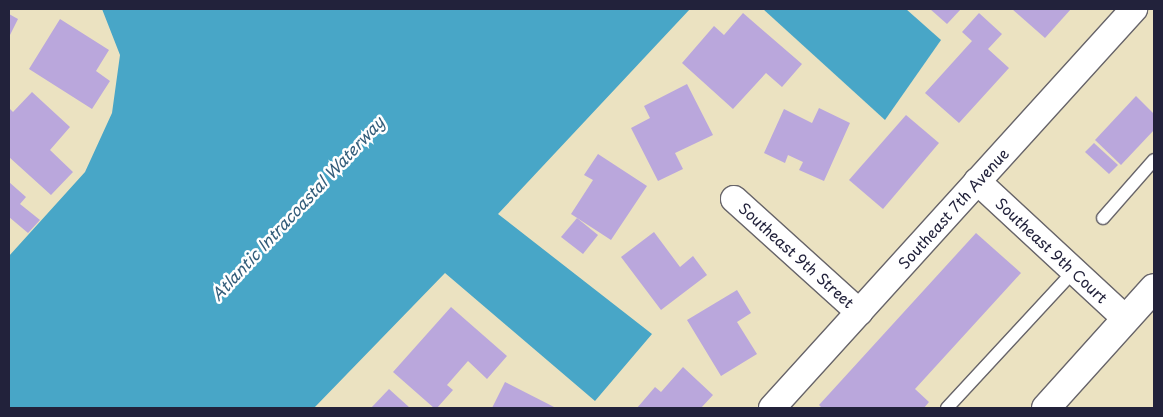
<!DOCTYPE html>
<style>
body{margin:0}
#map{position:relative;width:1163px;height:417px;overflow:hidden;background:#ebe2c1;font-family:"Playpen Sans",sans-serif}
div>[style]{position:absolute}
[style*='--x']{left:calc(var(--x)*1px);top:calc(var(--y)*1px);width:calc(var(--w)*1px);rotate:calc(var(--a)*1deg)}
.water>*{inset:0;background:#48a6c7}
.building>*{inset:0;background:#baa7dc}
.roads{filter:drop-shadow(1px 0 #68656a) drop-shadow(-1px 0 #68656a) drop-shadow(0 1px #68656a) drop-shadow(0 -1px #68656a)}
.lane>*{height:12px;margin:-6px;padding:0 6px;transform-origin:6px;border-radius:6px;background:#fff}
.street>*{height:26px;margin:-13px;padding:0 13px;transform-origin:13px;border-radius:13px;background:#fff}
.primary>*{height:28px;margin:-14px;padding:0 14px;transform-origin:14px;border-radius:14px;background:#fff}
span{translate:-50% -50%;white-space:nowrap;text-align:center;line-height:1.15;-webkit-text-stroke:5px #fff;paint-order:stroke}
.street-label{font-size:15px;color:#22223b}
.water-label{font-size:16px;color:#335d7a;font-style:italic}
.frame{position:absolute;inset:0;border:10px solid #22223b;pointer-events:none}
</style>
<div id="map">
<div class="water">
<div style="clip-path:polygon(102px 9px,690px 9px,498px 214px,652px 334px,595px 401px,445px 273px,314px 408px,9px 408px,9px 256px,85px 172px,112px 113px,120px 55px)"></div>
<div style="clip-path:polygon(763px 9px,906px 9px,941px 40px,885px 120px)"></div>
</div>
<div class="building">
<div style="clip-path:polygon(930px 9px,961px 9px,947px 24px)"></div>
<div style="clip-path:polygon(1012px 9px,1071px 9px,1045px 38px)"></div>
<div style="clip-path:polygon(743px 13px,802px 64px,782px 87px,766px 73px,733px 109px,682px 63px,714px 26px,724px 35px)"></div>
<div style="clip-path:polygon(979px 13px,1002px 34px,988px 49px,1009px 68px,959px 123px,925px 93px,972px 41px,962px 32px)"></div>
<div style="clip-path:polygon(9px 14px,18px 19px,9px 37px)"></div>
<div style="clip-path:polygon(60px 19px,109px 50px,96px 71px,110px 81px,92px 109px,29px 69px)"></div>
<div style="clip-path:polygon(687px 84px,713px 135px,675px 153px,683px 169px,658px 181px,631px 128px,650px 118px,644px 106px)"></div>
<div style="clip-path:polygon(32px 92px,70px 127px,50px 150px,73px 172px,51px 195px,9px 157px,9px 108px,13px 112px)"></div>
<div style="clip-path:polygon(1136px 96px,1154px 114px,1154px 130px,1121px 165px,1095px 140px)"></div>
<div style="clip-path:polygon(819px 108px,850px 123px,824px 181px,799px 170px,803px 162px,788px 155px,785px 163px,764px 153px,784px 109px,812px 123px)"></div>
<div style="clip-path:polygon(906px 115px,939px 143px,883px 209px,849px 180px)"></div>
<div style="clip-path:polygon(1094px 143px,1118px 165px,1109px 174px,1085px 152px)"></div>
<div style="clip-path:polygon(598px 154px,647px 186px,611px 240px,571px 214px,593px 180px,584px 175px)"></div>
<div style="clip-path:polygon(9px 182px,26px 197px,20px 204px,40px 220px,28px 233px,9px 217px)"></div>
<div style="clip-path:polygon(577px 218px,598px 235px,583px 254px,561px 237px)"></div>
<div style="clip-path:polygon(654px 232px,680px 267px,693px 256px,707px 275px,661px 310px,621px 257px)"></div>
<div style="clip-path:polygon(976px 233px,1021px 273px,915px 389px,929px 402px,924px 408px,822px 408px,819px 405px)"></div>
<div style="clip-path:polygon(737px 290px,751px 313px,737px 322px,757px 354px,721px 376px,687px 320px)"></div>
<div style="clip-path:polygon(451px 307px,507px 356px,487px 379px,468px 361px,447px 385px,453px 390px,437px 408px,434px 408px,393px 372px)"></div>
<div style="clip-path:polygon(683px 367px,713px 395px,701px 408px,637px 408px,655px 387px,661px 392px)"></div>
<div style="clip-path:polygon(505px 382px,556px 408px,492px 408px)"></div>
<div style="clip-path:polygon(389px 389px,410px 408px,371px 408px)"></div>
</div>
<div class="roads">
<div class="lane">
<div style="--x:1103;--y:218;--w:77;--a:-48.7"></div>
<div style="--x:947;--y:408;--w:187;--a:-47.2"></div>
</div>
<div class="street">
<div style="--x:977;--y:181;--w:203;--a:42.8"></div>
<div style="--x:734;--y:199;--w:169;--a:42.1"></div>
<div style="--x:772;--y:408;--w:539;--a:-47.78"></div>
</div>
<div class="primary">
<div style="--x:1046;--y:408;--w:161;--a:-48"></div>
</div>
</div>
<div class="street-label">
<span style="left:953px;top:208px;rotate:-48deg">Southeast 7th Avenue</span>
<span style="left:1052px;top:250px;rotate:43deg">Southeast 9th Court</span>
<span style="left:797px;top:255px;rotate:42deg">Southeast 9th Street</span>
</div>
<div class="water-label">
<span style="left:297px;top:208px;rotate:-47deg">Atlantic Intracoastal Waterway</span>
</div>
<div class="frame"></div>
</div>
